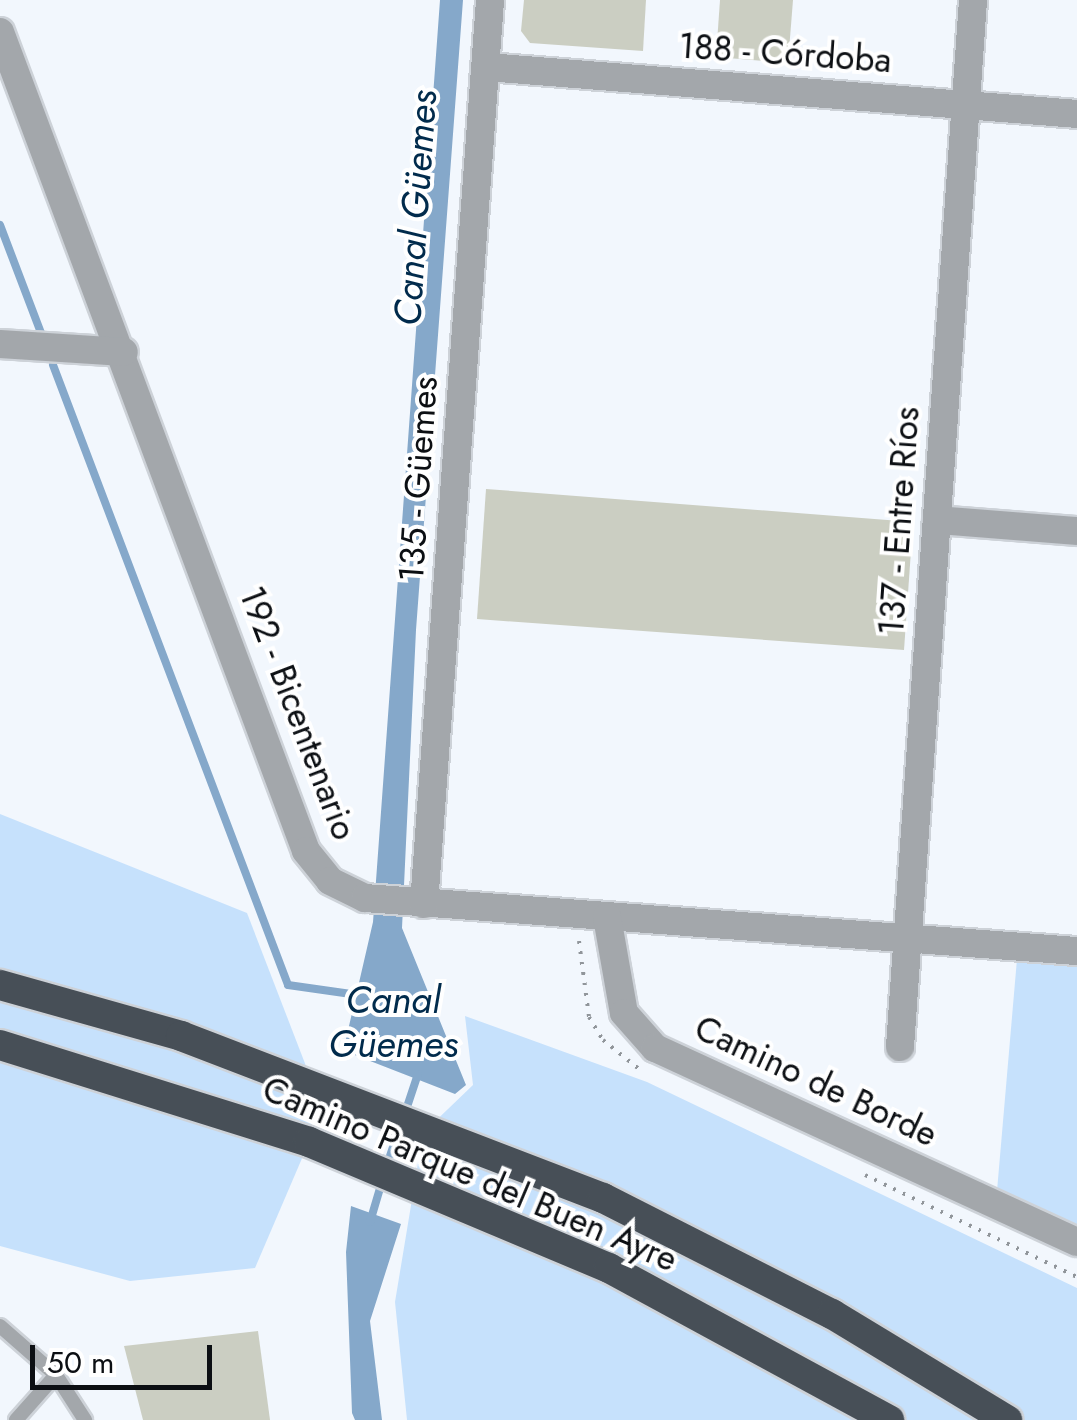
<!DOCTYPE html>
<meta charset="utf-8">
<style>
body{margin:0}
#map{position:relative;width:1077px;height:1420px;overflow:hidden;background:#f2f7fd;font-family:Jost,sans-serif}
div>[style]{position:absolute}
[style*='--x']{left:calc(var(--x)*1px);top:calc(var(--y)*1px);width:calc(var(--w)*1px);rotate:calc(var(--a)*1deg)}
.green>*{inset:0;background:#c6e1fc}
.water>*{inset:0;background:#85a8ca}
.stream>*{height:8px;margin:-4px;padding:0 4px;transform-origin:4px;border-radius:4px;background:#85a8ca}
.building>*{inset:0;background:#cbcec2}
.path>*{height:4px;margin-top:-2px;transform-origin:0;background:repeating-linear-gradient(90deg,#90959a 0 2.5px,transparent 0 10.5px)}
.roads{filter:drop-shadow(2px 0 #cdd2d8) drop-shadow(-2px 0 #cdd2d8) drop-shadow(0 2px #cdd2d8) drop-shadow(0 -2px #cdd2d8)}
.lane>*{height:14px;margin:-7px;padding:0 7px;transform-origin:7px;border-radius:7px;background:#a3a7ab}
.street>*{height:28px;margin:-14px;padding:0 14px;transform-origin:14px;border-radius:14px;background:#a3a7ab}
.highway>*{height:30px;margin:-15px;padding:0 15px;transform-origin:15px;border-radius:15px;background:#474f57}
span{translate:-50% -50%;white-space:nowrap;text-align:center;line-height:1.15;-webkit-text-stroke:8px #fff;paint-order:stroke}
.street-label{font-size:35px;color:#0c0f13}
.water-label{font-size:38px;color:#012b4c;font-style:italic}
.scale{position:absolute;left:30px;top:1345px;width:182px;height:45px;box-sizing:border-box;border:5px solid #0c0f13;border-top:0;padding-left:12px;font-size:30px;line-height:35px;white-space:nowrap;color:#0c0f13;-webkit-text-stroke:8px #fff;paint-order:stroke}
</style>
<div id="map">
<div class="green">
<div style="clip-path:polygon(0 814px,247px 913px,316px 1092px,309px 1142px,255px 1268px,130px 1281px,0 1246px)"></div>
<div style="clip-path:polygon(1017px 959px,1077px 963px,1077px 1226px,997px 1191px)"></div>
<div style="clip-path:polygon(465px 1016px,647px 1082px,1077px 1288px,1077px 1420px,407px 1420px,395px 1302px,423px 1133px,473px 1085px)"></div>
</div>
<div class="water">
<div style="clip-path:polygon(440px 0,463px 0,416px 630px,402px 928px,466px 1085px,455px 1094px,347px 1052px,346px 1039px,373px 922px)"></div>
<div style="clip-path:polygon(351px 1206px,401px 1224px,370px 1321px,382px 1420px,355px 1420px,352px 1413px,346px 1252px)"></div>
</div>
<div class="stream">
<div style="--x:0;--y:225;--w:116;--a:69.2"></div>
<div style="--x:53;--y:365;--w:663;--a:69.24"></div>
<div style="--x:288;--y:985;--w:78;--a:8.1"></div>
<div style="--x:405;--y:1113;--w:41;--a:-71.6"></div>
<div style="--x:387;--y:1165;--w:41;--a:-71.6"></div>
<div style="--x:370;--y:1222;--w:46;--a:-73.5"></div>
</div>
<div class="building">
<div style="clip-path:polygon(524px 0,646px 0,643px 51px,530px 43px,521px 31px)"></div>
<div style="clip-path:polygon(720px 0,793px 0,788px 63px,716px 57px)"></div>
<div style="clip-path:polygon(486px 489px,913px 522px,904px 650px,477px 619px)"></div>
<div style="clip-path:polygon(258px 1331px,270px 1420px,143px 1420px,124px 1346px)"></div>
</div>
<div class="path">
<div style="--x:579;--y:941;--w:77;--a:82.5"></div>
<div style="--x:589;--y:1017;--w:27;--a:59"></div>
<div style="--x:603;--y:1040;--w:46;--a:38.9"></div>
<div style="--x:865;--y:1175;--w:235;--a:25.7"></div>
</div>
<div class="roads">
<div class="lane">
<div style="--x:0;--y:1326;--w:74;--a:41.2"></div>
<div style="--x:56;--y:1375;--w:54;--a:57.2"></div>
<div style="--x:16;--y:1420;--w:60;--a:-48.4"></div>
</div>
<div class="street">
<div style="--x:0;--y:32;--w:874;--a:69.51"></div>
<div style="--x:306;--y:851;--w:38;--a:51"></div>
<div style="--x:330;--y:881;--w:39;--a:26"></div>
<div style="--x:365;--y:898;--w:714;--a:4.26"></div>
<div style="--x:487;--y:67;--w:592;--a:4.55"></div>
<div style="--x:0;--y:344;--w:124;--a:3.7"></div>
<div style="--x:937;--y:520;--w:140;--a:4.5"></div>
<div style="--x:424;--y:904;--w:906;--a:-85.82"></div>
<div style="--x:607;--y:917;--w:97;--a:80"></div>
<div style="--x:624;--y:1013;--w:47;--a:48.5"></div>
<div style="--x:655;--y:1048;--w:464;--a:24.7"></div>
<div style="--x:900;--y:1047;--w:1050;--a:-86.01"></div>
</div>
<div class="highway">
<div style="--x:0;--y:985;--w:188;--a:15.7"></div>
<div style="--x:181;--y:1036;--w:452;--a:21"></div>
<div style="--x:603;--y:1198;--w:257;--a:26.9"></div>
<div style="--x:832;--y:1314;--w:205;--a:31.2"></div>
<div style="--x:0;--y:1045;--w:324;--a:17.4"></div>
<div style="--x:309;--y:1142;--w:325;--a:22.8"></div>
<div style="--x:609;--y:1268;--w:319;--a:28.5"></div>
</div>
</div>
<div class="street-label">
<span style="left:785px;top:53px;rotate:4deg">188 - Córdoba</span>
<span style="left:418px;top:479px;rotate:-86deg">135 - Güemes</span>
<span style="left:899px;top:521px;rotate:-86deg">137 - Entre Ríos</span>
<span style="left:298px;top:713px;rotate:69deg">192 - Bicentenario</span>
<span style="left:816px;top:1081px;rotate:25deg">Camino de Borde</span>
<span style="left:470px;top:1174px;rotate:23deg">Camino Parque del Buen Ayre</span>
</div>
<div class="water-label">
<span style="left:415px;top:208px;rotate:-86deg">Canal Güemes</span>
<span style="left:393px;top:1022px">Canal<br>Güemes</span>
</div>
<div class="scale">50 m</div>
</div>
